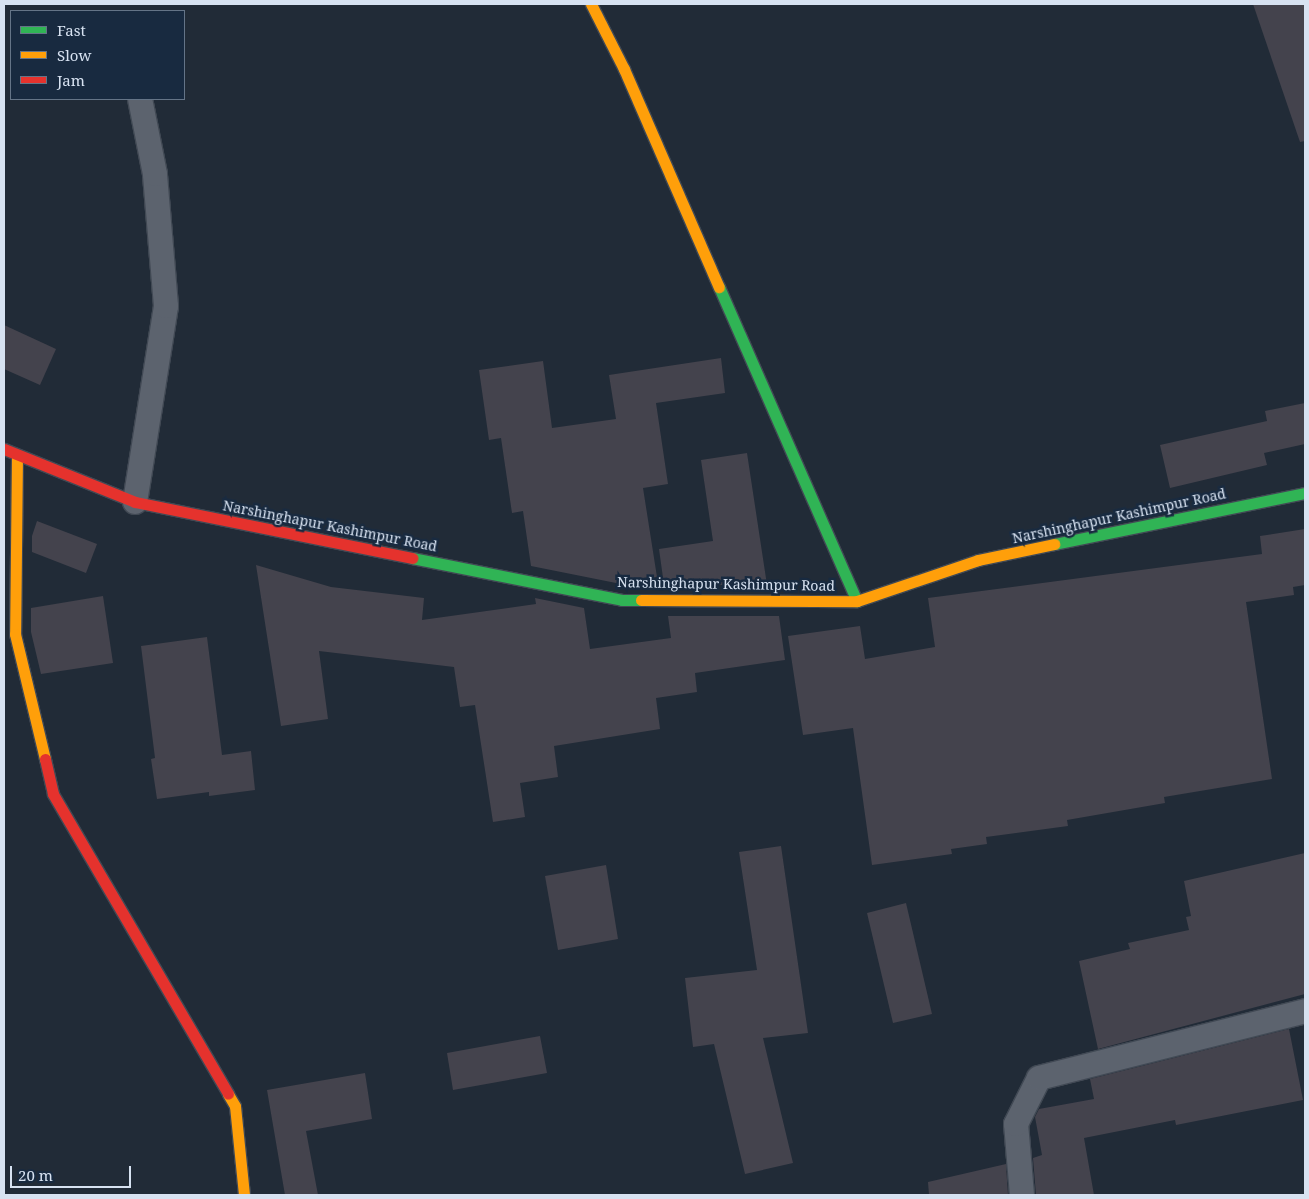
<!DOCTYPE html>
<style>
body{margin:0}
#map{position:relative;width:1309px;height:1199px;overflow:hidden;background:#212b37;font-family:"Noto Serif",serif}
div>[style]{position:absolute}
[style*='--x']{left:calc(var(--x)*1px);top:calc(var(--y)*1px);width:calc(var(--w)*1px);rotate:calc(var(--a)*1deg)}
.building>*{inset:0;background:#44434d}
.roads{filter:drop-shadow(1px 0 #414954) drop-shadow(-1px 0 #414954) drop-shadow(0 1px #414954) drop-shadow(0 -1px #414954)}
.lane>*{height:24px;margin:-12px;padding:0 12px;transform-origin:12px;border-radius:12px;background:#5c636e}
.fast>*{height:11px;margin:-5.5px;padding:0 5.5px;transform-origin:5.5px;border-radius:5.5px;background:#30b455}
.slow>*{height:11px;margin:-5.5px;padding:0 5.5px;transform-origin:5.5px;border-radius:5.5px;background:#ff9f0a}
.jam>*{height:11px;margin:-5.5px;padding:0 5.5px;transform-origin:5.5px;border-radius:5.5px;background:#e5322d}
span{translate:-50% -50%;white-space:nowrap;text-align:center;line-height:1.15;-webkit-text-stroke:5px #182a40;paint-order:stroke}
.street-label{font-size:14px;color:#d7e2f1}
.frame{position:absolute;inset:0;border:5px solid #d7e2f1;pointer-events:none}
.legend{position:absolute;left:10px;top:10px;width:175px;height:90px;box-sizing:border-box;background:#182a40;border:1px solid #647487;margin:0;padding:6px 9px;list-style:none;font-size:15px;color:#d7e2f1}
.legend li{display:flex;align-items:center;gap:10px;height:25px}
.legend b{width:25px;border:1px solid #647487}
.scale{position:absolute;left:10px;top:1166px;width:121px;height:22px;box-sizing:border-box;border:2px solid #d7e2f1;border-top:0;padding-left:6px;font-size:15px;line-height:18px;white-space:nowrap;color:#d7e2f1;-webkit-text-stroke:4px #182a40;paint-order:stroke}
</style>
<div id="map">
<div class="building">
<div style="clip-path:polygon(1253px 4px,1305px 4px,1305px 141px,1300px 142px)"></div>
<div style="clip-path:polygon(4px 325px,56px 349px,40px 385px,4px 369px)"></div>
<div style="clip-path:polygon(721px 358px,725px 393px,656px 403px,668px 484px,643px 488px,657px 577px,616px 583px,531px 566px,523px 511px,512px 513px,501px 438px,489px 440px,479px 370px,543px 361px,552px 428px,616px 419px,609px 375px)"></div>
<div style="clip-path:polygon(1305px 403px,1305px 444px,1264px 453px,1267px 465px,1170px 488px,1160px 445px,1267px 421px,1265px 411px)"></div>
<div style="clip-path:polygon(747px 453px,767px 585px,664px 585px,659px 549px,713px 541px,701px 460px)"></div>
<div style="clip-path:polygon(37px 521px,97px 544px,86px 573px,32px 552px,32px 536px)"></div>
<div style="clip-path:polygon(1305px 529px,1305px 585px,1293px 587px,1294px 595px,1246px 602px,1272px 779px,1164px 797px,1165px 803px,1067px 820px,1068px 826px,986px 837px,987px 844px,951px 849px,952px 854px,872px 865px,853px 728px,803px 735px,788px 636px,860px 626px,865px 659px,935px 647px,928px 598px,1262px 554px,1260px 536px)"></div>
<div style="clip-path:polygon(256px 565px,331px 587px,424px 598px,422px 620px,536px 604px,535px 598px,584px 608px,590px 649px,671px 638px,668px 616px,779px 616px,785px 660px,695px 673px,697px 692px,656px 698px,660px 729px,554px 746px,558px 777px,520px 783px,525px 817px,493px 822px,475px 705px,460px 707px,454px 667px,319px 651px,328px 719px,281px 726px)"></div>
<div style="clip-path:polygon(103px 596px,113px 663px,41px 674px,31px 632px,31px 608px)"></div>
<div style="clip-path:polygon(207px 637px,222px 755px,251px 751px,255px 790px,209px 796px,209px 792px,157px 799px,151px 759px,155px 758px,141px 646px)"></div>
<div style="clip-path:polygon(781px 846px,808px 1033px,763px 1038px,793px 1163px,745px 1174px,714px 1044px,693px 1047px,685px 978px,757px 970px,739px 852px)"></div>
<div style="clip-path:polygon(1305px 853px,1305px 994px,1098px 1049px,1079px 961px,1130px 949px,1128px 943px,1189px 930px,1186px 917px,1191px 916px,1184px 881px)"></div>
<div style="clip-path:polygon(606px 865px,618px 939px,558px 950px,545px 876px)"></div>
<div style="clip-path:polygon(906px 903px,932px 1014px,893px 1023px,867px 913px)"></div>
<div style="clip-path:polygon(1289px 1029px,1303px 1100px,1176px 1125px,1175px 1120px,1084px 1138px,1094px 1195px,1036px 1195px,1033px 1158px,1042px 1155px,1035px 1117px,1039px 1109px,1094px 1099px,1090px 1079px)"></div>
<div style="clip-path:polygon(540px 1036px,547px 1073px,453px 1090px,447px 1053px)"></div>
<div style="clip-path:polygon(365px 1073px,372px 1119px,306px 1131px,318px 1195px,285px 1195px,267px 1090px)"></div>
<div style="clip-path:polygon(1006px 1164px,1008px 1195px,929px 1195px,928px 1182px)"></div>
</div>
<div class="roads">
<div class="lane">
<div style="--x:135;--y:502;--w:198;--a:-81"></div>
<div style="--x:166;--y:306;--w:132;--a:-94.8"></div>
<div style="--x:155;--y:174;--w:76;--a:-101.3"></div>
<div style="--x:1022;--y:1195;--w:71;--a:-94.8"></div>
<div style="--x:1016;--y:1124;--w:51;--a:-63.4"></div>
<div style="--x:1039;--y:1078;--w:274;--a:-14.1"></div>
</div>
<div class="fast">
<div style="--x:719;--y:287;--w:343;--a:66.3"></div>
<div style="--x:1054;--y:544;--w:256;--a:-11.5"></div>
<div style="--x:412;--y:558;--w:214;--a:11.3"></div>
<div style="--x:622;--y:600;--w:19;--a:0"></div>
</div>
<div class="slow">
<div style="--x:591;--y:4;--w:73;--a:63.1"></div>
<div style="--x:624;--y:69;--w:238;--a:66.5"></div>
<div style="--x:17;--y:455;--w:179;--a:90.6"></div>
<div style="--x:15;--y:634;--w:129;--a:76.5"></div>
<div style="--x:641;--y:600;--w:216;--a:0.3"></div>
<div style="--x:857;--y:601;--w:128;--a:-18.7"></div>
<div style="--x:978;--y:560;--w:78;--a:-11.9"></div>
<div style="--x:228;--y:1094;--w:14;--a:60"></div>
<div style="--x:235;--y:1106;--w:89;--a:84.2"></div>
</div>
<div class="jam">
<div style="--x:4;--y:449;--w:141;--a:22"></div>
<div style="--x:135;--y:502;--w:283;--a:11.4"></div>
<div style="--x:45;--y:759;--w:36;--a:77"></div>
<div style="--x:53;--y:794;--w:347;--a:59.7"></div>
</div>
</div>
<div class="street-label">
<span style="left:1119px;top:516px;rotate:-12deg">Narshinghapur Kashimpur Road</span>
<span style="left:330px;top:526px;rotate:11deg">Narshinghapur Kashimpur Road</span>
<span style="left:726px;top:584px;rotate:1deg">Narshinghapur Kashimpur Road</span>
</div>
<div class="frame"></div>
<ul class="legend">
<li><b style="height:6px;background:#30b455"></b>Fast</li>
<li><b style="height:6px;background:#ff9f0a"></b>Slow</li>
<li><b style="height:6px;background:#e5322d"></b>Jam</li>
</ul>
<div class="scale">20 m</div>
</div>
